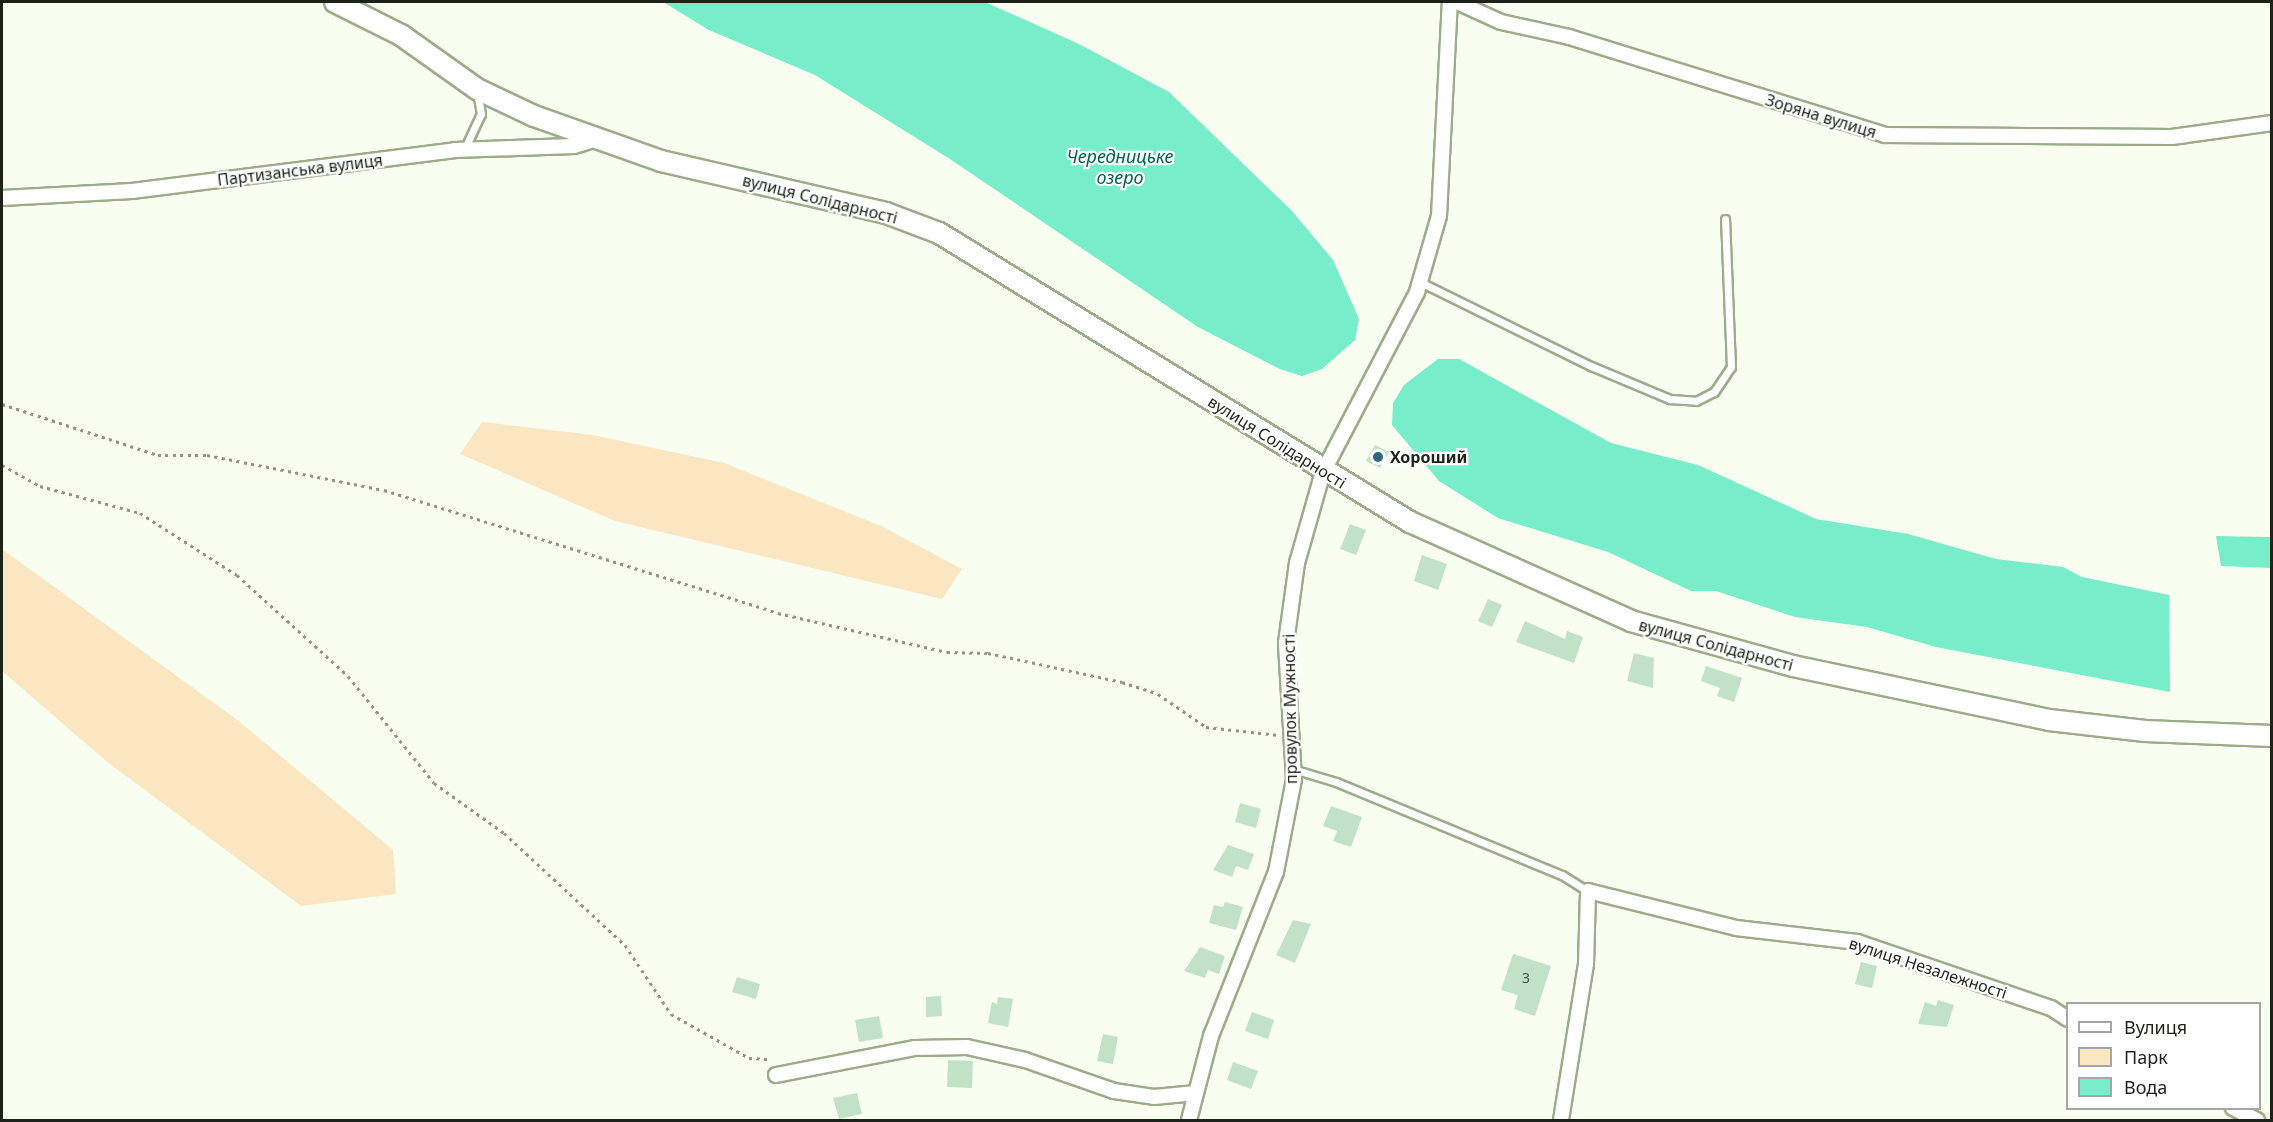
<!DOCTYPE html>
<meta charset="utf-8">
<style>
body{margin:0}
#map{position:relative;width:2273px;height:1122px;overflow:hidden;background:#f8fef0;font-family:"Noto Sans",sans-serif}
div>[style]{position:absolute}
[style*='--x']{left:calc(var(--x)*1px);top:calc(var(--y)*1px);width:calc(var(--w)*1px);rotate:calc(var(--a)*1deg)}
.green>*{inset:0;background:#fae6c0}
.water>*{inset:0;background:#78edc9}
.building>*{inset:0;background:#c2e2c7}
.path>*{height:3px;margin-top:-1.5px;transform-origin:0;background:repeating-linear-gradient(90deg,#8e9486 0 3px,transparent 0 7.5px)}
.roads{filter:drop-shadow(2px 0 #9cac8a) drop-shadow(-2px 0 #9cac8a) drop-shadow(0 2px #9cac8a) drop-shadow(0 -2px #9cac8a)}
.lane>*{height:7px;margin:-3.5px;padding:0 3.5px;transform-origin:3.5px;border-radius:3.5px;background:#fff}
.street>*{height:14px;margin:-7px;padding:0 7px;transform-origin:7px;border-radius:7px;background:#fff}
.secondary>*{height:20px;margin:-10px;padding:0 10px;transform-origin:10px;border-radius:10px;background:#fff}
.dots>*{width:16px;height:16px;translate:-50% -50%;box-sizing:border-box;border:3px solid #fff;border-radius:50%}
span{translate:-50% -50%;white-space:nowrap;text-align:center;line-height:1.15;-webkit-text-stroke:4.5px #fff;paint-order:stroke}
.number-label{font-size:14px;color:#465342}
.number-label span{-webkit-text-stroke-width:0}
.street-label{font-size:16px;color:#1d2316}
.poi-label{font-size:16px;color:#1d2316;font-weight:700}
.left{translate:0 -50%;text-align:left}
.water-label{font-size:18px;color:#006650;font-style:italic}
.frame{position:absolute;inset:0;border:3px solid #1d2316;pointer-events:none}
.legend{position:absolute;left:2066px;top:1002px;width:195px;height:108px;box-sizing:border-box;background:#fff;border:2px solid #a5a7a2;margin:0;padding:8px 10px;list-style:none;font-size:18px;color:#1d2316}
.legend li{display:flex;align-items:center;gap:12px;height:30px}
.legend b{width:30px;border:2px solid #a5a7a2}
</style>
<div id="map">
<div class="green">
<div style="clip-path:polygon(482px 422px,593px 435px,724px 463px,881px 526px,962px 569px,942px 599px,615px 521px,460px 454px)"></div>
<div style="clip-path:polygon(2px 549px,240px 722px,393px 850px,396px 894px,301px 906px,106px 761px,2px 671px)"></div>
</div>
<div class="water">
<div style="clip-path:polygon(663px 2px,985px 2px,1079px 44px,1169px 92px,1292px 211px,1333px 260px,1359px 319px,1355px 340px,1322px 369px,1302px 376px,1280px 369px,1198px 327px,950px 159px,815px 75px,709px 30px)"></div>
<div style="clip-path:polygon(1438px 359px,1459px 359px,1611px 443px,1698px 465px,1816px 519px,1908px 534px,1996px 559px,2063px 567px,2082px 577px,2169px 595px,2170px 692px,1936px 647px,1867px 627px,1795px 617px,1716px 591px,1691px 591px,1608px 552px,1498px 518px,1439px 481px,1392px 425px,1393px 403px,1404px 385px)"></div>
<div style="clip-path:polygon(2216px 536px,2271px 537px,2271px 568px,2221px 566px)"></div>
</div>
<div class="building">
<div style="clip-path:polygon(1375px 445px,1389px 452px,1380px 468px,1366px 461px)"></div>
<div style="clip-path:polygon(1350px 524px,1366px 530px,1356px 555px,1340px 549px)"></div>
<div style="clip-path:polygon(1422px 555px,1447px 564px,1438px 590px,1414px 581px)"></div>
<div style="clip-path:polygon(1488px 599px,1502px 605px,1492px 627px,1478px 621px)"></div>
<div style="clip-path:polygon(1525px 621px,1565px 639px,1567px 631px,1583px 637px,1574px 663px,1516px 642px)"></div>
<div style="clip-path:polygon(1634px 653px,1654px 658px,1653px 688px,1627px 681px)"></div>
<div style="clip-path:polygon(1706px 666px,1742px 678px,1734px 702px,1717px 696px,1720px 688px,1701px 681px)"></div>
<div style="clip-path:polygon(1240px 803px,1261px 809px,1256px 828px,1235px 822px)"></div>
<div style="clip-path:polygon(1331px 806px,1362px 817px,1351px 847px,1333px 841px,1337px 831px,1323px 826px)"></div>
<div style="clip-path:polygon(1228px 845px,1254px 854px,1248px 870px,1236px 866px,1232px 877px,1213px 870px)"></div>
<div style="clip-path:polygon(1225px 902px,1243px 907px,1236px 930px,1209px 923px,1214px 905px,1223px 907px)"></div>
<div style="clip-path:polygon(1293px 920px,1311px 924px,1295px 963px,1276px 955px)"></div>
<div style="clip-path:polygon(1200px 947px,1225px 956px,1219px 974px,1208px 970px,1205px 978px,1184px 971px)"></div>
<div style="clip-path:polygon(1513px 954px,1551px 966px,1535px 1016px,1514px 1009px,1518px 995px,1501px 990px)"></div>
<div style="clip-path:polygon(1861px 962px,1877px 966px,1872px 988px,1855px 984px)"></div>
<div style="clip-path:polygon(737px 977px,760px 984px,756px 999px,732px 992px)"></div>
<div style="clip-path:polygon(941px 996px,942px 1016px,926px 1017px,926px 997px)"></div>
<div style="clip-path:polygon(998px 997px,1013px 999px,1008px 1027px,988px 1023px,992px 1002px,997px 1004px)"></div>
<div style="clip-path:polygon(1938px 1000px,1954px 1005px,1947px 1027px,1918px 1024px,1925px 1002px,1936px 1006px)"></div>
<div style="clip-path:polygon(1252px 1012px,1274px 1020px,1268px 1039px,1245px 1031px)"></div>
<div style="clip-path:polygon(879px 1016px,883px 1038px,859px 1042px,855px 1020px)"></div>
<div style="clip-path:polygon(1103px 1034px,1118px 1037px,1113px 1064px,1097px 1061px)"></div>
<div style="clip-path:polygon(948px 1060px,973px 1061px,972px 1088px,947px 1087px)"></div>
<div style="clip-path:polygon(1233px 1062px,1258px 1071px,1251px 1089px,1227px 1080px)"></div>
<div style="clip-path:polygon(857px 1093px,862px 1114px,839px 1119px,833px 1098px)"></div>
</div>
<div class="path">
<div style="--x:2;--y:404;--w:164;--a:18.1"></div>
<div style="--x:158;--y:455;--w:49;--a:0"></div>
<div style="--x:207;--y:455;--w:180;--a:11.2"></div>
<div style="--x:384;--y:490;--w:413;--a:17.3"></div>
<div style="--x:778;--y:613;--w:173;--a:13"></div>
<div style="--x:947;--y:652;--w:41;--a:1.4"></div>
<div style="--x:988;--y:653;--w:137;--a:12.2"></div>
<div style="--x:1122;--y:682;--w:38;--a:18"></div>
<div style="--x:1158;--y:694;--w:58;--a:34.5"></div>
<div style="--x:1206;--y:727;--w:72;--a:6.3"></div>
<div style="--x:2;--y:465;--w:43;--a:28.9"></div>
<div style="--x:40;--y:486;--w:104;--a:15.1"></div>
<div style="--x:140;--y:513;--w:115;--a:32.6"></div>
<div style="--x:237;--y:575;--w:150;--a:42.3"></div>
<div style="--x:348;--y:676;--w:137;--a:51.2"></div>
<div style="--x:434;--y:783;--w:86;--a:35.5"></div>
<div style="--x:504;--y:833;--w:165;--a:42.8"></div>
<div style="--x:625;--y:945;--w:83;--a:56.3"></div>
<div style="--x:671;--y:1014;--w:90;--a:29.4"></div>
<div style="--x:749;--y:1058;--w:22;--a:3"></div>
</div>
<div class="roads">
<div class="lane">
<div style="--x:464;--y:150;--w:40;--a:-65"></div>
<div style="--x:481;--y:114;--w:23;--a:-100"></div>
<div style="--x:1420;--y:282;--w:191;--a:26.2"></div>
<div style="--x:1591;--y:366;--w:86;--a:22.7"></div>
<div style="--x:1670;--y:399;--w:26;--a:4"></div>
<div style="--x:1696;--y:401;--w:20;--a:-27"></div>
<div style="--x:1714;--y:392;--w:30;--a:-56"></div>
<div style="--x:1731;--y:367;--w:148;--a:-92.3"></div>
<div style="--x:1293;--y:769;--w:45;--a:16.8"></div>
<div style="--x:1336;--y:782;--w:244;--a:22.4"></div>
<div style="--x:1562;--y:875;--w:31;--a:32"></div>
</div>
<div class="street">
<div style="--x:1457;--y:2;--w:48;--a:24.4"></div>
<div style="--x:1501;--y:22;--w:70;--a:12.4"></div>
<div style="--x:1569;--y:37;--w:331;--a:17.2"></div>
<div style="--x:1885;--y:135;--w:287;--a:0.4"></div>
<div style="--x:2172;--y:137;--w:101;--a:-8"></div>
<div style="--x:2;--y:198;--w:130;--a:-3.1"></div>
<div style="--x:132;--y:191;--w:326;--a:-7.2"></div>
<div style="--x:455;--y:150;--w:119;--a:-1.9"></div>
<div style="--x:574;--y:146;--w:24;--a:-17"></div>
<div style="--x:776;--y:1075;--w:142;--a:-11"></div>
<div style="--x:915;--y:1048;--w:52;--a:-1.1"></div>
<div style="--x:967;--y:1047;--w:59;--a:12.6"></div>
<div style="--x:1025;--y:1060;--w:94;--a:19.2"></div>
<div style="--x:1114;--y:1091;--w:40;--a:8.5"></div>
<div style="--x:1154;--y:1097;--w:42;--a:-5.4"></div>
<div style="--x:2233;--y:1108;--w:27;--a:27"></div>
<div style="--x:1189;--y:1120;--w:87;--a:-75.3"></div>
<div style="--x:1211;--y:1036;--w:176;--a:-68.4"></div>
<div style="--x:1276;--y:872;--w:95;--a:-79"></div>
<div style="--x:1294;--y:779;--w:136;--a:-93.4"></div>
<div style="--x:1286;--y:643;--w:81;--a:-82.2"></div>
<div style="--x:1297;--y:563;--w:95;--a:-74.1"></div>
<div style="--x:1323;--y:472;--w:203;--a:-62.4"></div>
<div style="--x:1417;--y:292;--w:79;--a:-73.9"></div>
<div style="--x:1439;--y:216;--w:214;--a:-87.1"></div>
<div style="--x:1561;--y:1120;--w:158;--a:-80.9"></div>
<div style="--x:1586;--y:964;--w:73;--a:-88.4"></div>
<div style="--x:1588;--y:891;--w:153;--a:14"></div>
<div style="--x:1736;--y:928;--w:122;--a:6.6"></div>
<div style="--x:1857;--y:942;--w:205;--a:18.8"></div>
<div style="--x:2051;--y:1008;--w:20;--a:33"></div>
</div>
<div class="secondary">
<div style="--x:335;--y:2;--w:74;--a:26.6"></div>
<div style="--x:401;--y:35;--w:93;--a:35.4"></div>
<div style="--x:477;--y:89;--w:63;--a:25.3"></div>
<div style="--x:534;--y:116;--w:135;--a:19.5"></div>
<div style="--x:661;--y:161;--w:231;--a:13"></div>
<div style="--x:886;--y:213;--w:57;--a:20.7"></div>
<div style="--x:939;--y:233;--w:553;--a:31.53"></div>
<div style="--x:1410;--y:522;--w:242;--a:24.1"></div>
<div style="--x:1631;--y:621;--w:168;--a:15.5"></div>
<div style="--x:1793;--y:666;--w:262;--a:11.9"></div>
<div style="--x:2049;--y:720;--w:97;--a:6.5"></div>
<div style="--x:2145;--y:731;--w:127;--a:2.3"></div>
</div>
</div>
<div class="dots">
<div style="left:1378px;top:457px;background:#326582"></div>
</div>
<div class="number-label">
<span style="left:1526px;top:978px">3</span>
</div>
<div class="street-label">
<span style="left:1821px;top:116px;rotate:17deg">Зоряна вулиця</span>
<span style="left:300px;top:170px;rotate:-7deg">Партизанська вулиця</span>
<span style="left:820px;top:199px;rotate:14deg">вулиця Солідарності</span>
<span style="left:1277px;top:442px;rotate:32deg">вулиця Солідарності</span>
<span style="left:1716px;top:645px;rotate:15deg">вулиця Солідарності</span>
<span style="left:1290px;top:709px;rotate:-91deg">провулок Мужності</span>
<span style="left:1928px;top:968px;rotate:18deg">вулиця Незалежності</span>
</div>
<div class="poi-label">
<span class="left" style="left:1390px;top:457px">Хороший</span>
</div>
<div class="water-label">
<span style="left:1120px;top:167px">Чередницьке<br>озеро</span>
</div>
<div class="frame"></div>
<ul class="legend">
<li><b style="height:8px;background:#fff"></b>Вулиця</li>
<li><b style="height:16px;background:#fae6c0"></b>Парк</li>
<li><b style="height:16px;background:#78edc9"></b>Вода</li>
</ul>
</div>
